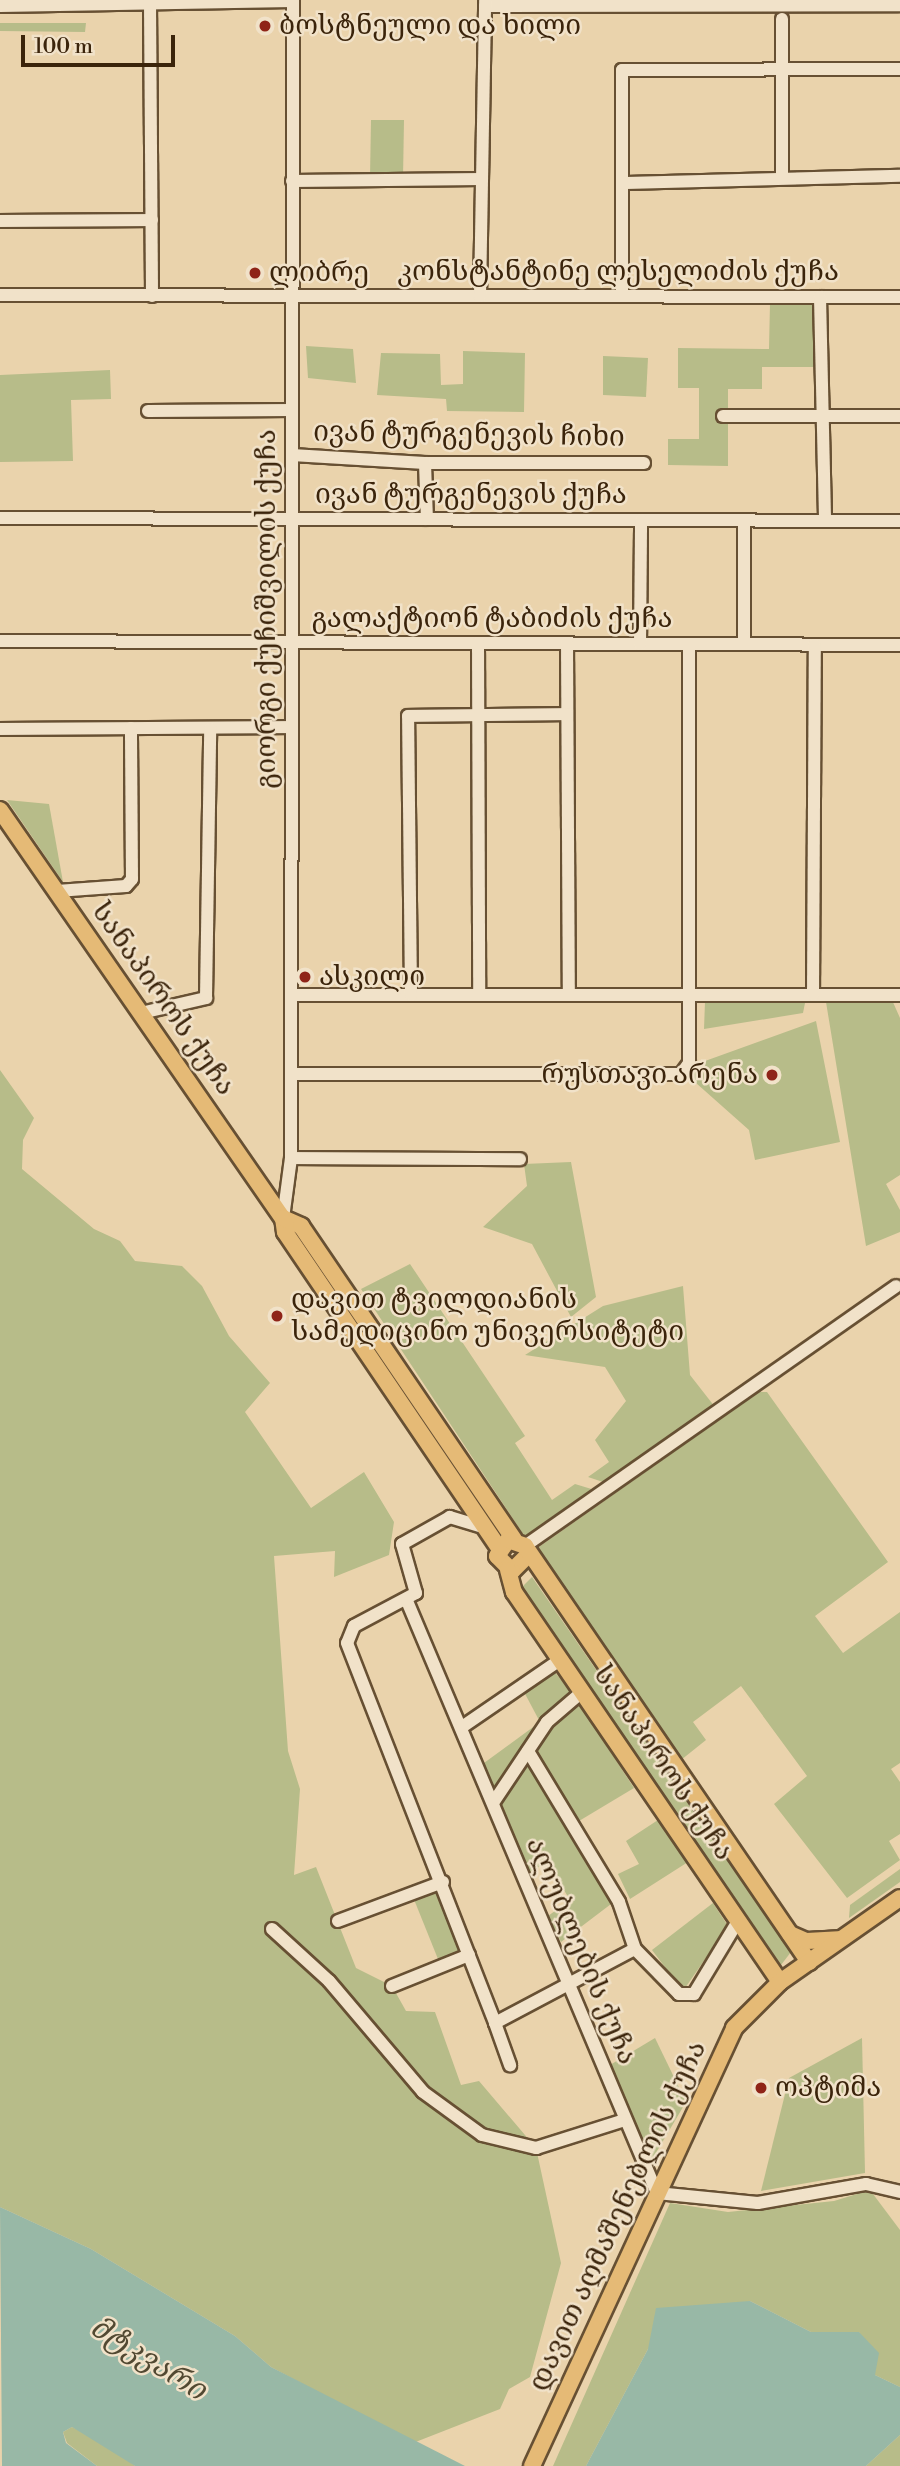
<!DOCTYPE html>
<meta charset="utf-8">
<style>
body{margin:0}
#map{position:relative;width:900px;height:2466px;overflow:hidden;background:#ead3ac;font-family:"Libre Bodoni","Noto Serif Georgian",serif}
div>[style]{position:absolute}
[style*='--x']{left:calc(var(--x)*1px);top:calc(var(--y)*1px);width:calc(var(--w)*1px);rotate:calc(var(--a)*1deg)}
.green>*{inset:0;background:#b7bc89}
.water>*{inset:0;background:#98b8a6}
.roads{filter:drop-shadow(2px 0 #675033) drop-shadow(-2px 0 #675033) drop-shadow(0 2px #675033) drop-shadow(0 -2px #675033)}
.minor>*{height:12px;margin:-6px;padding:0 6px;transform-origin:6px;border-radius:6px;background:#f1e2c9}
.major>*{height:16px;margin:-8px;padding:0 8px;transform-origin:8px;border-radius:8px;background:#e5ba76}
.dots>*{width:19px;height:19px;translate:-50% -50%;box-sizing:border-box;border:4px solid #f1e2c9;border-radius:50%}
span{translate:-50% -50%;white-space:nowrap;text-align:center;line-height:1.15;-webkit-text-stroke:5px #f1e2c9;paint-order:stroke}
.poi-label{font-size:28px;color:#3b240b}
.left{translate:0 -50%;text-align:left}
.right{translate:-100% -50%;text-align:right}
.street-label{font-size:28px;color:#3b240b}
.water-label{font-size:30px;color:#524932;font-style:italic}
.scale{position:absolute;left:21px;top:35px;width:154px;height:32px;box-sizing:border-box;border:4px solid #3b240b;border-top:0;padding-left:9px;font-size:21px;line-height:24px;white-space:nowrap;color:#3b240b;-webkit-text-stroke:5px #f1e2c9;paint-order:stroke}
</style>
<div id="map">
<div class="green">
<div style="clip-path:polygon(0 23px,86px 23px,85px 32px,0 31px)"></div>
<div style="clip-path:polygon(371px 120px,404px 120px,403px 178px,370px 177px)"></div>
<div style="clip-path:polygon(770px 303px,816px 304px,815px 367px,762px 367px,762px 389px,728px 389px,728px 466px,668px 465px,668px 439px,699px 439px,699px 388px,678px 388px,678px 348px,769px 349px)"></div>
<div style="clip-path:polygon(306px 346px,353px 349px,356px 383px,308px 378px)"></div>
<div style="clip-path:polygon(463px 351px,525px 353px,524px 412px,447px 411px,446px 399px,377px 395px,381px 353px,440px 354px,441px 385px,463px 384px)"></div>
<div style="clip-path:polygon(603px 356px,648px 358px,646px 397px,603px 395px)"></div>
<div style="clip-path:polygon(110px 370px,111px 399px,71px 400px,73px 461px,0 462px,0 375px)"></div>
<div style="clip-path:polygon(7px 800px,49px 804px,63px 882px)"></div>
<div style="clip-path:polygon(892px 1000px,900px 1018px,900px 1175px,886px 1184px,900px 1210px,900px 1232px,866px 1246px,826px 1002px)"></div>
<div style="clip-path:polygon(705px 1002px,805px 1003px,803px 1013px,704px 1029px)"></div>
<div style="clip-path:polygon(816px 1021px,840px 1142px,755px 1160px,749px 1130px,687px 1075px,694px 1065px)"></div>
<div style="clip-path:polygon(0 1070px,34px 1118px,23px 1140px,22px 1169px,94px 1229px,120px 1241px,135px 1261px,182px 1266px,202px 1286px,229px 1336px,270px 1383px,245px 1412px,311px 1508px,364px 1472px,394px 1522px,389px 1555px,334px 1577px,335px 1551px,274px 1556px,288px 1751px,300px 1789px,294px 1875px,316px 1867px,356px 1968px,392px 1986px,406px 2011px,435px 2012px,461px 2085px,479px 2081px,536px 2148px,561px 2263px,530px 2377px,509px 2389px,500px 2409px,413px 2443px,271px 2367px,235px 2336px,91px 2249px,0 2207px)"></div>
<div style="clip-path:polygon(571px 1162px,596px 1297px,571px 1317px,532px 1244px,483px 1227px,527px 1186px,524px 1164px)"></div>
<div style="clip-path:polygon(410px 1264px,525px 1436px,515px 1443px,552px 1500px,575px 1484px,598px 1491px,527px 1540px,361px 1289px)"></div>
<div style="clip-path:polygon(683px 1286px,690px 1375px,715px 1407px,606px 1483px,588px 1477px,609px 1462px,595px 1440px,626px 1401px,605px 1367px,525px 1355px,603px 1306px)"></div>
<div style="clip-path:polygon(759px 1392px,767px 1392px,888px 1562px,815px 1616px,843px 1653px,900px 1612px,900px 1763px,891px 1769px,900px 1782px,900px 1834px,889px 1841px,900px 1860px,847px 1898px,774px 1804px,807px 1776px,741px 1686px,693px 1722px,706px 1740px,681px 1760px,536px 1549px)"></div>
<div style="clip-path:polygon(532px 1577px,791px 1952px,781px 1965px,521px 1588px)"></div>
<div style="clip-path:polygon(554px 1671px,574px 1696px,495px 1790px,484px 1763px,540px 1722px,523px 1690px)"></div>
<div style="clip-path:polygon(578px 1702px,634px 1788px,574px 1824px,531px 1754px,548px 1728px)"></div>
<div style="clip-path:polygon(527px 1755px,615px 1901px,561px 1942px,548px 1916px,570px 1900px,547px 1862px,525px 1875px,495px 1805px)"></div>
<div style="clip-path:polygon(658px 1820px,688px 1862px,630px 1899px,618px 1874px,639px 1864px,626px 1841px)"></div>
<div style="clip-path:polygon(900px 1869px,900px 1882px,849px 1918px,850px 1905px)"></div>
<div style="clip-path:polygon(441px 1886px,466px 1953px,440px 1964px,413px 1897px)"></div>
<div style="clip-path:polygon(713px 1903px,728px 1926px,683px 1991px,652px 1950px)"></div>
<div style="clip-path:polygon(655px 2038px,686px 2102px,650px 2163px,610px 2065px)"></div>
<div style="clip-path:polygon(862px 2038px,865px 2173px,761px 2191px,789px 2078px)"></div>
<div style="clip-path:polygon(870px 2190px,900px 2230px,900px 2387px,875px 2375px,859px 2332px,811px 2332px,750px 2301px,648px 2349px,586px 2466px,553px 2466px,670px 2203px,728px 2212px,834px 2201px)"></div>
<div style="clip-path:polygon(72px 2427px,109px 2444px,135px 2466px,97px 2466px,67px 2443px,63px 2432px)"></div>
<div style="clip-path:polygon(900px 2435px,900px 2466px,866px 2466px)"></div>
</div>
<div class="water">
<div style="clip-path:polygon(0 2207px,91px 2249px,235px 2336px,271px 2367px,465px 2466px,135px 2466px,72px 2427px,63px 2432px,66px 2443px,97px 2466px,2px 2466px)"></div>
<div style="clip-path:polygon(750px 2301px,811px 2332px,859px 2332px,879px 2353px,875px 2375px,900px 2387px,900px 2435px,866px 2466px,586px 2466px,648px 2349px,656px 2308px)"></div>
</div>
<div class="roads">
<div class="minor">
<div style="--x:150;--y:4;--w:292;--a:89.6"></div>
<div style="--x:0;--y:6;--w:293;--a:-1"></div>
<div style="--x:485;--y:6;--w:415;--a:-0.1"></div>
<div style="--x:782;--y:19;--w:155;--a:90"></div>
<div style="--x:292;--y:181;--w:190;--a:-0.6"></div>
<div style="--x:626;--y:183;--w:274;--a:-1.5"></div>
<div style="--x:0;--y:221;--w:152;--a:-0.4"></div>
<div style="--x:0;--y:295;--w:900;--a:0.13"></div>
<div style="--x:480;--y:296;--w:296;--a:-89"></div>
<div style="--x:622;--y:296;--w:226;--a:-90"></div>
<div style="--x:622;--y:70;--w:278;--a:-0.2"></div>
<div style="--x:820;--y:297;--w:224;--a:88.7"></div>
<div style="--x:148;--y:411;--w:144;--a:-0.4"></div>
<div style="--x:723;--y:416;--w:177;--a:0"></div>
<div style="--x:292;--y:455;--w:133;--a:3.4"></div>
<div style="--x:425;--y:463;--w:219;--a:0"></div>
<div style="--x:425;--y:463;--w:56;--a:88"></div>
<div style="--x:0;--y:518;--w:900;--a:0.19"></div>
<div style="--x:0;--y:641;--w:900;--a:0.25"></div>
<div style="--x:478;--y:643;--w:352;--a:89.8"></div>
<div style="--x:567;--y:643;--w:352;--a:89.7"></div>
<div style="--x:640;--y:644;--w:124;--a:-89.5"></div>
<div style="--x:744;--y:644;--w:123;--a:-90"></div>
<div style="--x:0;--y:729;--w:292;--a:-0.4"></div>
<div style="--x:57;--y:891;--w:69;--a:-4.1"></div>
<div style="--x:126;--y:886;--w:9;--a:-49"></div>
<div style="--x:132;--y:879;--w:151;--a:-90.4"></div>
<div style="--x:291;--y:995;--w:609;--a:0"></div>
<div style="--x:411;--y:995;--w:279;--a:-90.6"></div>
<div style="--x:408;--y:716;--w:159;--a:-0.7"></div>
<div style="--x:813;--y:995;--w:350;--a:-89.7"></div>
<div style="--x:141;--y:1013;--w:67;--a:-13"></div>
<div style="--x:206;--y:998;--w:269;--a:-89.1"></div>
<div style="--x:291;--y:1074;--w:390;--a:0"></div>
<div style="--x:681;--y:1074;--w:14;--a:-54"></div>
<div style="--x:689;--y:1063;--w:419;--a:-90"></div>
<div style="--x:291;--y:1158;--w:229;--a:0.3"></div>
<div style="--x:283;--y:1218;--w:61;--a:-82.4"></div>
<div style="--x:291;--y:1158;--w:1158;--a:-89.9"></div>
<div style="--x:486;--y:1528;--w:38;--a:-163"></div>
<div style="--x:450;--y:1517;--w:55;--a:150.6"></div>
<div style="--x:402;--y:1544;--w:51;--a:74.1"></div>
<div style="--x:416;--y:1593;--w:70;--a:152"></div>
<div style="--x:354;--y:1626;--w:18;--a:112"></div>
<div style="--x:347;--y:1643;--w:408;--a:68.7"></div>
<div style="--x:495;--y:2023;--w:158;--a:-27.9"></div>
<div style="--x:525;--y:1546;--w:453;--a:-35"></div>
<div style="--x:407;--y:1601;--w:643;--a:67.11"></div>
<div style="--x:657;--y:2193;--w:101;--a:5.7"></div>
<div style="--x:758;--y:2203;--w:110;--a:-10"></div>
<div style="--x:866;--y:2184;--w:35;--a:13"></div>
<div style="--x:462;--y:1727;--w:119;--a:-34.4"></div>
<div style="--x:528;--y:1751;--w:176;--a:58.9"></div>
<div style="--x:619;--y:1902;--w:50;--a:71.2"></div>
<div style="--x:635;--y:1949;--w:63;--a:45.6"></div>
<div style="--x:679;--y:1994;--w:15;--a:0"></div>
<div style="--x:694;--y:1994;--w:85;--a:-58.9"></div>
<div style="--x:493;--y:1803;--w:97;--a:-56.3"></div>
<div style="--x:547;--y:1722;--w:46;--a:-40.6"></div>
<div style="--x:338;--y:1921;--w:112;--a:-20.4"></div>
<div style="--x:272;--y:1929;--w:77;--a:42.4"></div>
<div style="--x:329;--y:1981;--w:145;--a:49.7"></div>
<div style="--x:423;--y:2092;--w:73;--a:36.1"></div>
<div style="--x:482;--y:2135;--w:56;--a:13.5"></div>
<div style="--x:536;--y:2148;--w:93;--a:-17.5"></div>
<div style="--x:392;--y:1986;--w:83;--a:-21.9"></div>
<div style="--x:495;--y:2023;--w:45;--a:70.3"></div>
</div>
<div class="major">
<div style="--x:0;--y:810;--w:497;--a:55.3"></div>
<div style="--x:283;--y:1218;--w:14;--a:82"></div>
<div style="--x:285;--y:1232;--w:382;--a:55.9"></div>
<div style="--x:283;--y:1218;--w:20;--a:24"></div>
<div style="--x:301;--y:1226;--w:379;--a:55.8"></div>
<div style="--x:528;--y:1555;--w:23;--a:135"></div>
<div style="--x:512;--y:1571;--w:21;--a:-135"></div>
<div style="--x:497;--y:1556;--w:19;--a:-55"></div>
<div style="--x:508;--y:1540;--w:18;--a:19"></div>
<div style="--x:525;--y:1546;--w:504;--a:55.68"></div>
<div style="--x:508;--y:1570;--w:23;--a:75"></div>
<div style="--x:514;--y:1592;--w:472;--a:55.7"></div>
<div style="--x:790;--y:1934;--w:17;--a:24"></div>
<div style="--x:806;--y:1941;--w:33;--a:-3"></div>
<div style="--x:532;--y:2466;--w:482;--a:-65.2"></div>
<div style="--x:734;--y:2028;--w:65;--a:-45"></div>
<div style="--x:780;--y:1982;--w:146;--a:-35"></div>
</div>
</div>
<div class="dots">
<div style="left:265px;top:26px;background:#8f2418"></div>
<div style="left:255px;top:273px;background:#8f2418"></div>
<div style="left:305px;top:977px;background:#8f2418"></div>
<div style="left:772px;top:1075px;background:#8f2418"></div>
<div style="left:277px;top:1316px;background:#8f2418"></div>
<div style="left:761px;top:2088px;background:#8f2418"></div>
</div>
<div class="poi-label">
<span class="left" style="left:279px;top:26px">ბოსტნეული და ხილი</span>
<span class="left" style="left:269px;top:273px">ლიბრე</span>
<span class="left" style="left:319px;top:977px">ასკილი</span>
<span class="right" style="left:758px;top:1075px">რუსთავი არენა</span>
<span class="left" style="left:291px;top:1316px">დავით ტვილდიანის<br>სამედიცინო უნივერსიტეტი</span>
<span class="left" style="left:775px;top:2088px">ოპტიმა</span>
</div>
<div class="street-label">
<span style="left:618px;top:272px">კონსტანტინე ლესელიძის ქუჩა</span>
<span style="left:469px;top:435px;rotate:1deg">ივან ტურგენევის ჩიხი</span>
<span style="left:471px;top:495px">ივან ტურგენევის ქუჩა</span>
<span style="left:267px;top:609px;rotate:-90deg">გიორგი ქუჩიშვილის ქუჩა</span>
<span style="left:492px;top:619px">გალაქტიონ ტაბიძის ქუჩა</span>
<span style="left:163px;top:999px;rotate:55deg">სანაპიროს ქუჩა</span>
<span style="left:663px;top:1763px;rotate:56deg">სანაპიროს ქუჩა</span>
<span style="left:581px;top:1951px;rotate:67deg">ალუბლების ქუჩა</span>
<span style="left:618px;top:2216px;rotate:-65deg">დავით აღმაშენებლის ქუჩა</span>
</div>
<div class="water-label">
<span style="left:148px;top:2359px;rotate:32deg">მტკვარი</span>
</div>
<div class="scale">100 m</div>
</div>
